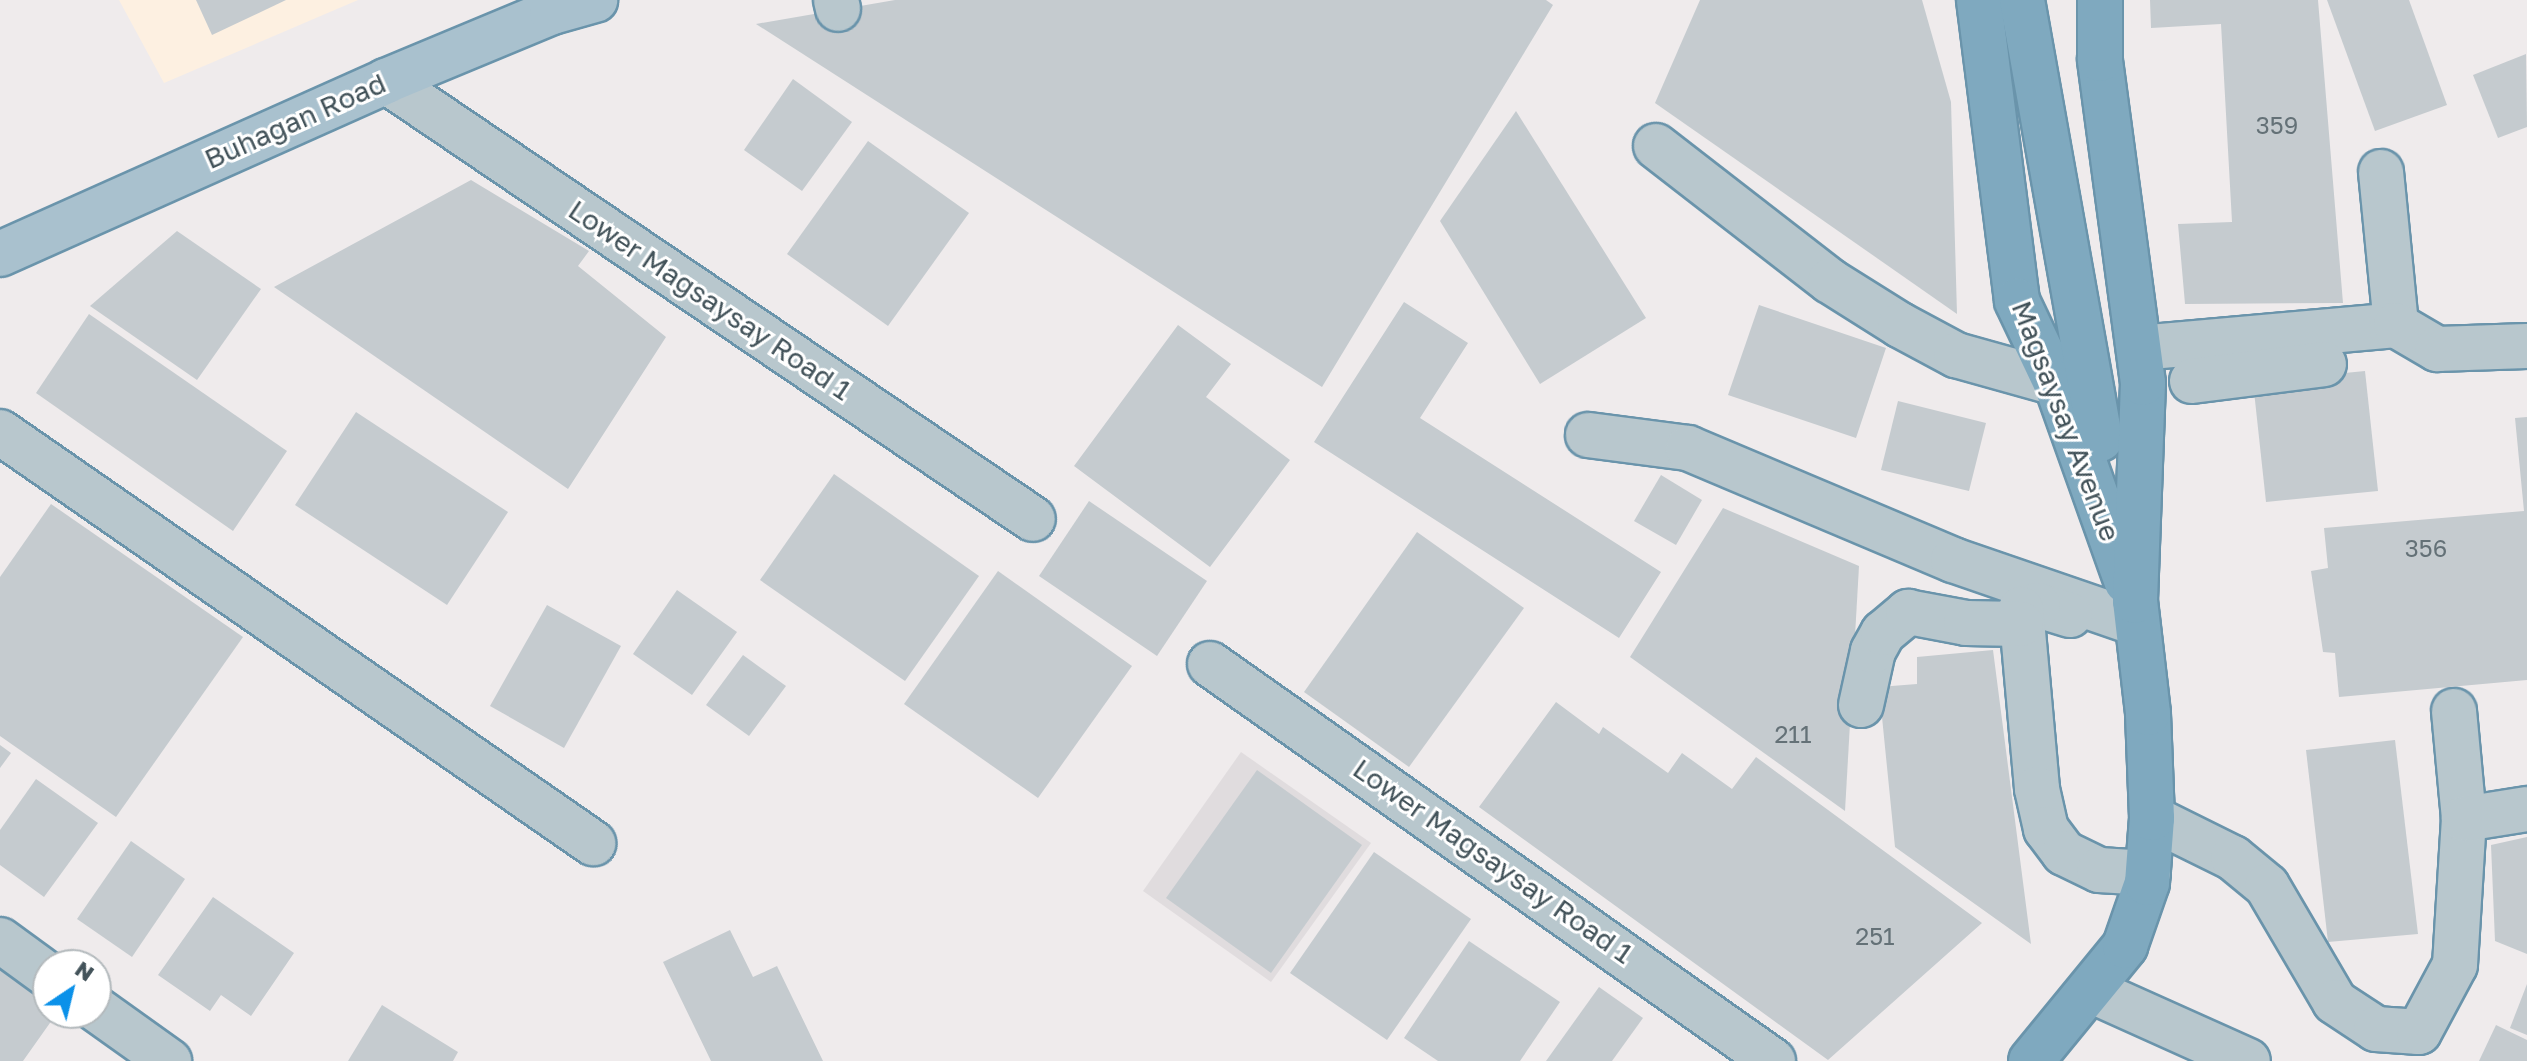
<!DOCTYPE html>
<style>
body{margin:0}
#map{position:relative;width:2527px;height:1061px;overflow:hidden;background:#efebec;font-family:"Golos Text",sans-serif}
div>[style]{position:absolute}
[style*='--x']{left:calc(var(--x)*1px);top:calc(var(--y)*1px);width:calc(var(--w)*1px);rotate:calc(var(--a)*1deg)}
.commercial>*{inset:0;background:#fdf0e1}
.education>*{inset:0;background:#e0dcde}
.building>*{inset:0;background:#c5cbcf}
.roads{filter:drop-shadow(2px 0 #6a94ab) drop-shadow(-2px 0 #6a94ab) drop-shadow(0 2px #6a94ab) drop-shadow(0 -2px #6a94ab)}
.minor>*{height:44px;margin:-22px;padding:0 22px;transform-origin:22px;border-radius:22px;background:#b8c7cd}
.major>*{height:44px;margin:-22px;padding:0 22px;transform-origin:22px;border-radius:22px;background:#a9c1ce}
.highway>*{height:44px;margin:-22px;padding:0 22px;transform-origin:22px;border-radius:22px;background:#7fa9bf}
span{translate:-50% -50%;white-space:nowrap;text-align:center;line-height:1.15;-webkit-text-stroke:6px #fff;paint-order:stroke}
.number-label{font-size:24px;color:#647177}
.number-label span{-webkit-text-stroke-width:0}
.street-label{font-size:28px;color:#43535a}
.north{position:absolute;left:32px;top:949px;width:80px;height:80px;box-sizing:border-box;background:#fff;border:2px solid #b4babd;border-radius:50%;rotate:35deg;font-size:22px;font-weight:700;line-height:32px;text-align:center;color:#43535a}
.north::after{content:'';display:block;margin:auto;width:28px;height:36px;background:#0b91e9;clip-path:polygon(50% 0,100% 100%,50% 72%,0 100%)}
</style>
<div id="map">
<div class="commercial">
<div style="clip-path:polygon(119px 0,358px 0,164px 83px)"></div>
</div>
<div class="education">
<div style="clip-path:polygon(1241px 752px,1371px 843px,1271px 982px,1143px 891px)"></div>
</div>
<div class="building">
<div style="clip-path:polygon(196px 0,286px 0,212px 35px)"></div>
<div style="clip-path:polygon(895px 0,1546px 0,1553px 5px,1322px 387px,756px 24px)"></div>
<div style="clip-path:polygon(1700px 0,1922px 0,1951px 102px,1957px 314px,1655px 103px)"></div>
<div style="clip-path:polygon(2150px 0,2318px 0,2343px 303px,2185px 304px,2178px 224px,2232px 222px,2221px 24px,2151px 28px)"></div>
<div style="clip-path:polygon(2327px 0,2409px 0,2447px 105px,2375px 131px)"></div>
<div style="clip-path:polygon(2526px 54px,2527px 127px,2498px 138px,2473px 75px)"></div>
<div style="clip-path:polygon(793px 79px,852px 122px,802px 191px,744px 150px)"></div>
<div style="clip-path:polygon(1516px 111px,1646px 318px,1540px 384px,1440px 221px)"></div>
<div style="clip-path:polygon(868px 141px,969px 213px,888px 326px,787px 254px)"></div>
<div style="clip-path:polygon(471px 180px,589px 251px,578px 266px,666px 337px,568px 489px,274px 287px)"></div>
<div style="clip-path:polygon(177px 231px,261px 289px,197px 380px,90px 306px)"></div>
<div style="clip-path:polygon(1404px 302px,1468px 343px,1420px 418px,1661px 572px,1619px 638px,1314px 442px)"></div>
<div style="clip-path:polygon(1759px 305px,1886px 348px,1856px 438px,1728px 395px)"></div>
<div style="clip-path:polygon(89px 314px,287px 451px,233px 531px,36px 393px)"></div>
<div style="clip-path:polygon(1178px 325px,1231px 364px,1206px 397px,1290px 460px,1210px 567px,1074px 466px)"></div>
<div style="clip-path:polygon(2365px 371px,2378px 491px,2266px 502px,2253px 382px)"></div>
<div style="clip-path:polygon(1898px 401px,1986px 423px,1969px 491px,1881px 470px)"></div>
<div style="clip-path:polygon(356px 412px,508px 512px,447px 605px,295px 505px)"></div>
<div style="clip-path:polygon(2527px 417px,2527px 680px,2339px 697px,2335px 653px,2323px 652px,2311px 571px,2328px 568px,2324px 528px,2524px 511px,2515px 418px)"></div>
<div style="clip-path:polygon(834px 474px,979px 576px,905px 681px,760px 580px)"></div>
<div style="clip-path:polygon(1661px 475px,1702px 500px,1676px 545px,1634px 521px)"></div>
<div style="clip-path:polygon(1089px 501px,1207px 581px,1157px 656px,1039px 576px)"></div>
<div style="clip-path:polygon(51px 504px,243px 637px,116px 817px,0 736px,0 577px)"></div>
<div style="clip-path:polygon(1723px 508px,1859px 566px,1845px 811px,1630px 657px)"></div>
<div style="clip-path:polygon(1417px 532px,1524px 608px,1409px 767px,1304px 692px)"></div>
<div style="clip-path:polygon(998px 571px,1132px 666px,1038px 798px,904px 704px)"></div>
<div style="clip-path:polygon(677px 590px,737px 632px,692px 695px,633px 654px)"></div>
<div style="clip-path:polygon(547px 605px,621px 646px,564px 748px,490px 706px)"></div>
<div style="clip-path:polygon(1993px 650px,2031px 944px,1895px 847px,1879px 687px,1917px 684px,1917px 657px)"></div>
<div style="clip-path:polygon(743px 655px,786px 686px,749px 736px,706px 705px)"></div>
<div style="clip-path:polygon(1556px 702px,1599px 734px,1603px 727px,1668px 773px,1682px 753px,1732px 789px,1756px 757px,1982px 923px,1828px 1060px,1479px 807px)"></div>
<div style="clip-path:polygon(2395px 740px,2418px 934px,2328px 942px,2306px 750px)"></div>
<div style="clip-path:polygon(0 745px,11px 753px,0 768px)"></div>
<div style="clip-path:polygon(1257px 770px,1362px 845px,1271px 973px,1166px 898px)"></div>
<div style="clip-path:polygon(36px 779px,98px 823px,44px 897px,0 865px,0 830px)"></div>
<div style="clip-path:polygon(2527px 837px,2527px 954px,2495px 941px,2491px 845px)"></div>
<div style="clip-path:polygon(131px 841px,185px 879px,132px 957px,77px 919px)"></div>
<div style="clip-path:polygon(1374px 852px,1471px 919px,1387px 1040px,1290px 973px)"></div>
<div style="clip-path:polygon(213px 897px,294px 953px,251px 1016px,221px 995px,210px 1011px,158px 975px)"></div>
<div style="clip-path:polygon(730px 930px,753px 977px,777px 966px,823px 1061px,711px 1061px,663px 962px)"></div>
<div style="clip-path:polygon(1469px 941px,1560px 1002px,1520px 1061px,1438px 1061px,1404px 1038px)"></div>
<div style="clip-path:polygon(0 950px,48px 983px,48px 1013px,57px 1013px,23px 1061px,0 1061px)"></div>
<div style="clip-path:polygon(2527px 984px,2527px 1035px,2510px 1028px)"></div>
<div style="clip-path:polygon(1599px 987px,1643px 1018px,1612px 1061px,1546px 1061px)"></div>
<div style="clip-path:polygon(382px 1005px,458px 1052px,453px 1061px,348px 1061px)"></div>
<div style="clip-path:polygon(2496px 1025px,2527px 1040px,2527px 1061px,2479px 1061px)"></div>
</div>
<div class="roads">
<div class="minor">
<div style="--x:836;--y:0;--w:9;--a:77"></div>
<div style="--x:386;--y:81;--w:781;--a:34.1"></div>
<div style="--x:1656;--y:146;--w:220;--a:37.8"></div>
<div style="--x:1830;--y:281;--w:83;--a:32.2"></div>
<div style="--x:1900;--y:325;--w:64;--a:28.2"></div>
<div style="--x:1956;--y:355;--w:104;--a:15.6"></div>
<div style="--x:2381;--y:172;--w:154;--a:84.4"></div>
<div style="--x:2139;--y:348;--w:258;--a:-5.1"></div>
<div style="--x:2396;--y:325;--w:48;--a:30.3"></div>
<div style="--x:2437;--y:349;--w:90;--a:-1.9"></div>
<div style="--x:2192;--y:381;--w:133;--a:-7.3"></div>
<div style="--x:0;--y:432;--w:722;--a:34.73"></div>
<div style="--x:1588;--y:435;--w:101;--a:7.4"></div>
<div style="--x:1688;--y:448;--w:288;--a:22.9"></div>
<div style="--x:1953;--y:560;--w:194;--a:19"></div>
<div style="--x:2070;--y:615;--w:34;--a:-163"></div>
<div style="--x:2038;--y:605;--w:17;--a:167"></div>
<div style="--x:2021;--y:609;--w:181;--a:84.9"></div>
<div style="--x:2037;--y:789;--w:41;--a:77.3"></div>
<div style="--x:2046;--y:829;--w:30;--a:53"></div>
<div style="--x:2064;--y:853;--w:39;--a:26"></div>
<div style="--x:2099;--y:870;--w:49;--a:3.5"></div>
<div style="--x:1210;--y:664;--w:689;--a:35.19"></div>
<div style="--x:1861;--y:705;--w:55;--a:-77.5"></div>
<div style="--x:1873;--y:651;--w:21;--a:-61"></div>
<div style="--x:1883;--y:633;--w:33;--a:-40"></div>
<div style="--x:1908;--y:612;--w:59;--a:10.7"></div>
<div style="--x:1966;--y:623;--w:55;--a:1"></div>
<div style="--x:2454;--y:711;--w:108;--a:84.7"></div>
<div style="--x:2152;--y:818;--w:90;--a:26.3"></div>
<div style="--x:2233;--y:858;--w:44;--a:39.5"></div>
<div style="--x:2267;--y:886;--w:134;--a:59.6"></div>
<div style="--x:2335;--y:1002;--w:49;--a:33.4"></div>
<div style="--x:2376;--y:1029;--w:43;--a:4"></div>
<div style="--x:2419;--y:1032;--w:76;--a:-61.8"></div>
<div style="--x:2455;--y:965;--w:146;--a:-86.5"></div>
<div style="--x:2464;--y:819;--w:64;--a:-9"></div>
<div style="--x:0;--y:940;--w:59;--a:36.1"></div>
<div style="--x:2090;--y:990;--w:173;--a:24.2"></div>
<div style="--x:96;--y:1009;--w:90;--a:35.5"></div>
</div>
<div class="major">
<div style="--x:0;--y:254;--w:423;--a:-24.1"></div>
<div style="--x:386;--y:81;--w:180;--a:-22.6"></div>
<div style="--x:552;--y:12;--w:45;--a:-15.6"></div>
</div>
<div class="highway">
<div style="--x:1979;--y:0;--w:303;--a:82.8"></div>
<div style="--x:2017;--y:301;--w:91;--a:64.6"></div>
<div style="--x:2056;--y:383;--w:211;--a:70.4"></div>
<div style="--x:2022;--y:0;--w:446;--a:79.9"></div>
<div style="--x:2031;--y:1061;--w:149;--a:-50.7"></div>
<div style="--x:2125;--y:946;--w:67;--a:-70.8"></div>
<div style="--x:2147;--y:883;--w:65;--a:-85.6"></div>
<div style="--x:2152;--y:818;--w:105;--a:-92.2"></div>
<div style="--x:2148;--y:713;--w:113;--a:-96.6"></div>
<div style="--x:2135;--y:601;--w:218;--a:-87.9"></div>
<div style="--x:2143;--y:383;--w:327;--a:-97.6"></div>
<div style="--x:2100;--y:59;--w:59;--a:-90"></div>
</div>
</div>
<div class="number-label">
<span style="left:2277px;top:125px">359</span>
<span style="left:2426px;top:548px">356</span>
<span style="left:1793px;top:734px">211</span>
<span style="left:1875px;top:936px">251</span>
</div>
<div class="street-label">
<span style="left:295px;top:121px;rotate:-24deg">Buhagan Road</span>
<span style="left:710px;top:300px;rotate:34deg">Lower Magsaysay Road 1</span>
<span style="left:2066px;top:421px;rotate:69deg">Magsaysay Avenue</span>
<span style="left:1493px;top:861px;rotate:35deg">Lower Magsaysay Road 1</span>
</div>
<div class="north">N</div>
</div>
